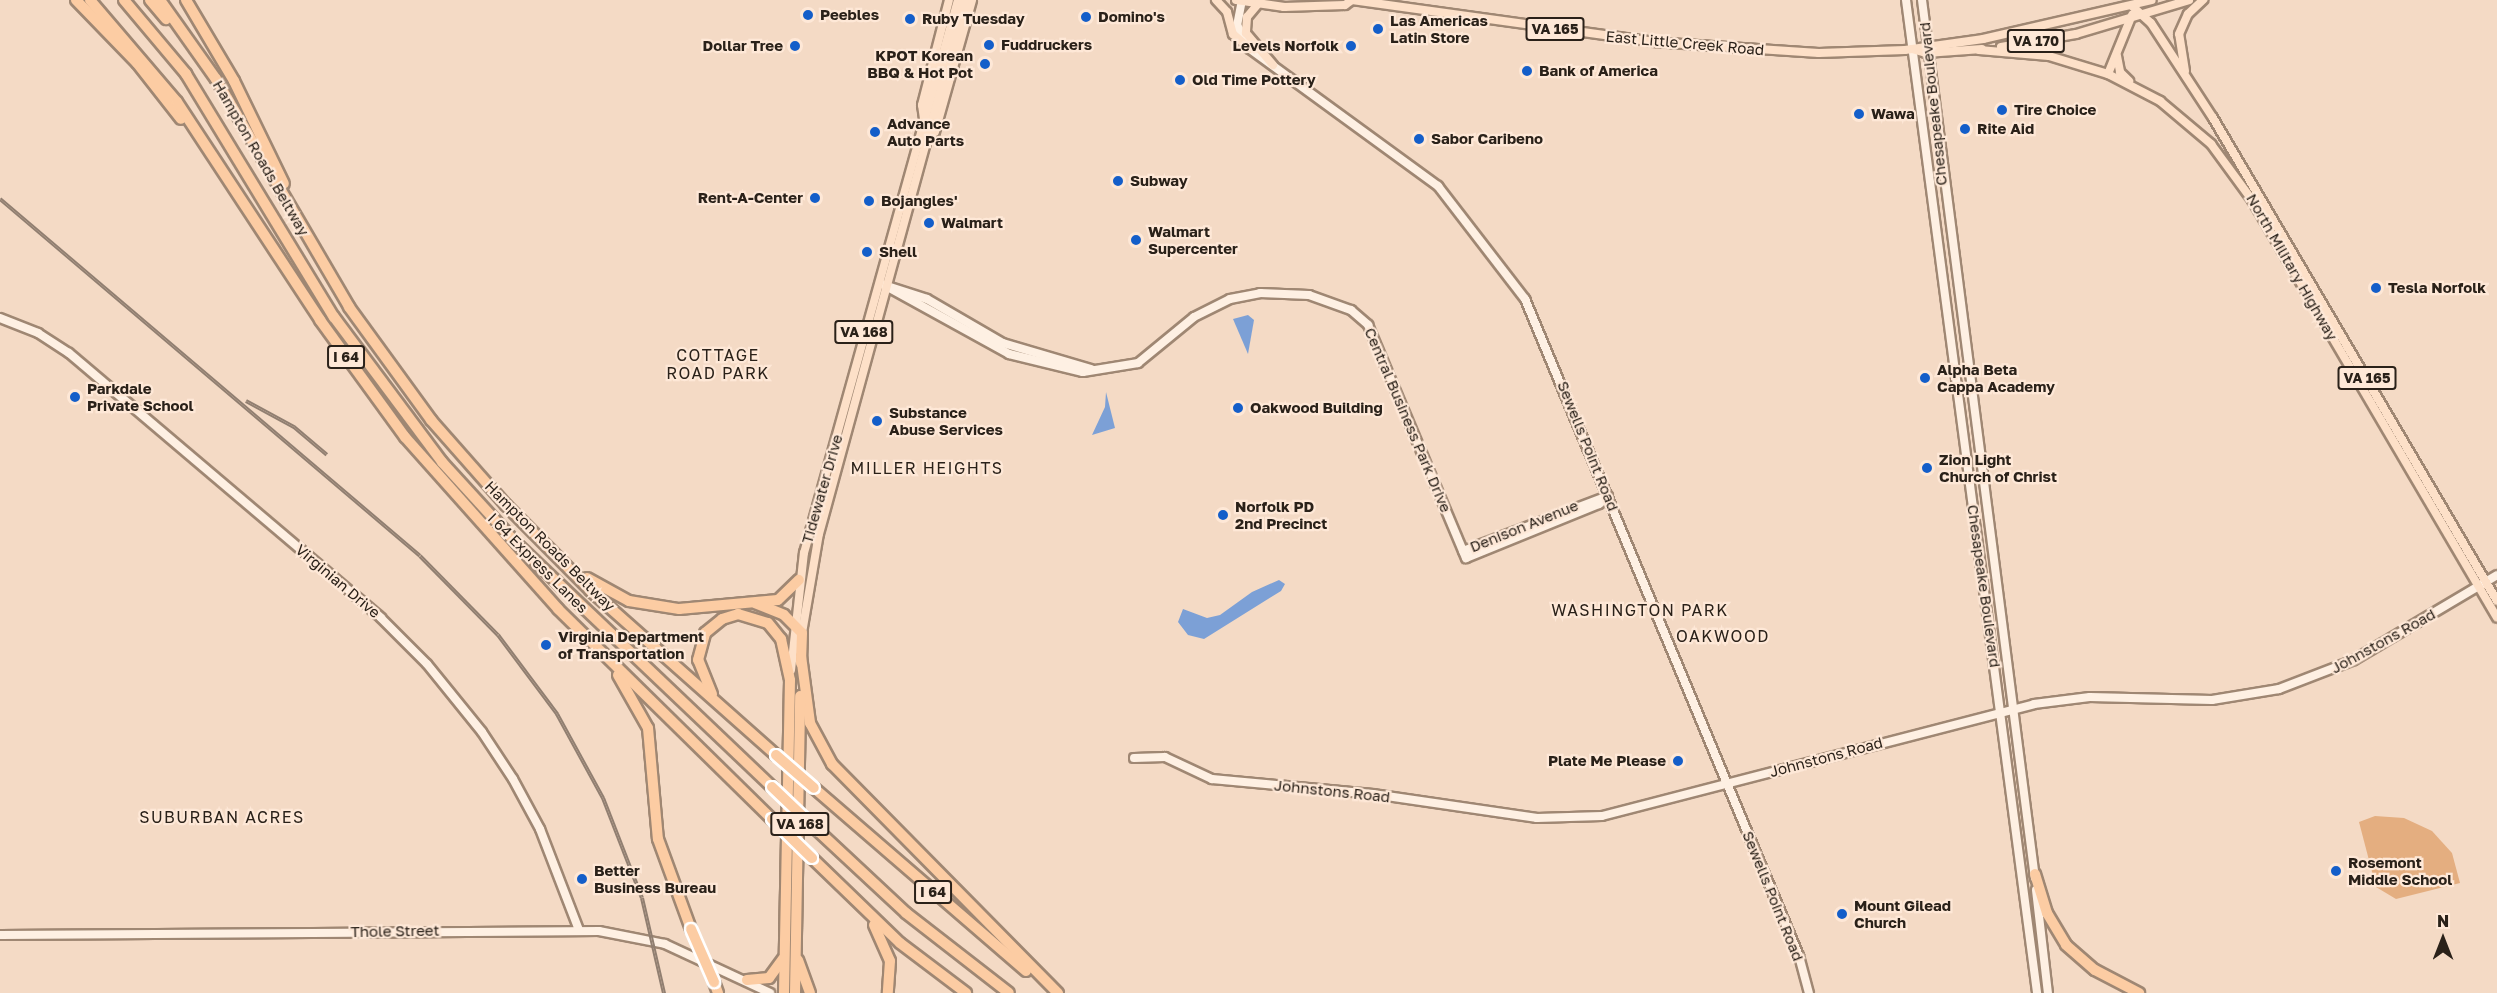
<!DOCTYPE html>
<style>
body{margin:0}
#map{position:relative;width:2497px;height:993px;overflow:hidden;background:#f4dac5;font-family:"Golos Text",sans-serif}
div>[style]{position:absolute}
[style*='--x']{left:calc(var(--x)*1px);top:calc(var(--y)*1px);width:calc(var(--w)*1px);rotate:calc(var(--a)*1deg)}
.green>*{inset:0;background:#e4ae80}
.water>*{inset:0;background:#7ca0d6}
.roads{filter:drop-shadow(2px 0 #9f8773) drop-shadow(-2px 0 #9f8773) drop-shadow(0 2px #9f8773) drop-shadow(0 -2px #9f8773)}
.secondary>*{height:8px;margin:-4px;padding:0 4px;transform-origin:4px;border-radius:4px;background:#fef0e3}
.primary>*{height:8px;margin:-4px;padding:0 4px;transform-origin:4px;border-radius:4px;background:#fde0c8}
.highway>*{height:10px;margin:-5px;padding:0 5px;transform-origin:5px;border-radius:5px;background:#fccca3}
.rail>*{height:4px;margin-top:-2px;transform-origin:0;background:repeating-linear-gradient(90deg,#fee8d7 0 4.5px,#917f71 0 9px);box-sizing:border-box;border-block:2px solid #917f71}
.bridges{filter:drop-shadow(2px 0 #fff) drop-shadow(-2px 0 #fff) drop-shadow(0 2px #fff) drop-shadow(0 -2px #fff)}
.highway-bridge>*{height:10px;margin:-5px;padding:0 5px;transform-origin:5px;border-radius:5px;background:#fccca3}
.dots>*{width:16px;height:16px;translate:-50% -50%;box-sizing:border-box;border:3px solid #fee8d7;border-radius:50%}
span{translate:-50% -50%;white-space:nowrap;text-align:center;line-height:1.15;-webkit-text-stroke:4.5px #fee8d7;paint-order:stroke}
.shield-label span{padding:2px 4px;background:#fee8d7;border:2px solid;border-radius:4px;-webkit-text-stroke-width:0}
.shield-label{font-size:14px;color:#2a2119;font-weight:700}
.poi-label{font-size:15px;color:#2a2119;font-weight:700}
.left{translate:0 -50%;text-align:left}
.right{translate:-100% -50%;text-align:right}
.street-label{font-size:15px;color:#2a2119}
.neighbourhood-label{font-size:16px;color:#2a2119;letter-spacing:1.5px}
.north{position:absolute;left:2413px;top:909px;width:60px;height:60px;-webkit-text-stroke:4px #fee8d7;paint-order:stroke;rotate:0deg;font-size:16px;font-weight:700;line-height:24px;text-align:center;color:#2a2119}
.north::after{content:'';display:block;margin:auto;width:21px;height:27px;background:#2a2119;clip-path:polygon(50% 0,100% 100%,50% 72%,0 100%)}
</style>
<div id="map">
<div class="green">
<div style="clip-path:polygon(2375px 816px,2404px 818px,2432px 831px,2452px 853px,2460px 883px,2396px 899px,2376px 887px,2359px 822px)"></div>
</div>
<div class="water">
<div style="clip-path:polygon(1248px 315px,1254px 320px,1248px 354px,1233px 319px)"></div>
<div style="clip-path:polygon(1106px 392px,1115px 428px,1092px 435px,1105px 407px)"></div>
<div style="clip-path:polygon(1279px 580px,1285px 584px,1281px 591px,1204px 639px,1188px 635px,1178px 622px,1183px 609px,1207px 618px,1220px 615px,1252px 592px)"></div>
</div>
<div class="roads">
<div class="secondary">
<div style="--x:1242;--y:0;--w:25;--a:101"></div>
<div style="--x:1237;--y:25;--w:27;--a:62"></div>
<div style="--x:1250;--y:49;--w:233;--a:36.1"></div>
<div style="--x:1438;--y:186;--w:143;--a:52.4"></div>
<div style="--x:1525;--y:299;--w:712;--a:67.36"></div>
<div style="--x:1799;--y:956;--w:38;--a:75"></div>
<div style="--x:1906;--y:0;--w:1002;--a:82.48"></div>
<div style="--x:1922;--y:0;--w:885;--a:82.67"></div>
<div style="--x:884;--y:285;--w:143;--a:28.9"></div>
<div style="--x:1009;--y:354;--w:76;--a:13.7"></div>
<div style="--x:1083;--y:372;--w:56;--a:-9.3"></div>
<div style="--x:1138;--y:363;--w:72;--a:-39.4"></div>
<div style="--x:1194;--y:317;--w:40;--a:-26.6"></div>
<div style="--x:1230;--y:299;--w:31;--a:-11"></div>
<div style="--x:1260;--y:293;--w:49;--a:2.3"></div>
<div style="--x:1309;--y:295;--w:45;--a:19.7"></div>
<div style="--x:1351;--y:310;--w:23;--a:41"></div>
<div style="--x:1368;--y:325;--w:253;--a:67.2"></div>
<div style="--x:1466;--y:558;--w:144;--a:-22.1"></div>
<div style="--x:1599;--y:504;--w:12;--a:-42"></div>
<div style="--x:884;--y:285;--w:45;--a:18"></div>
<div style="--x:927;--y:299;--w:88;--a:30.1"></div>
<div style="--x:1003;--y:343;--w:92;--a:16.5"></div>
<div style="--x:0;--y:318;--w:41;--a:21.5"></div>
<div style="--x:38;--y:333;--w:37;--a:33"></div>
<div style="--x:69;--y:353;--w:409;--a:40.3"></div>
<div style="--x:381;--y:618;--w:65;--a:45"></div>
<div style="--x:427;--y:664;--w:87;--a:51"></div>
<div style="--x:482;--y:732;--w:56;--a:56.6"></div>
<div style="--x:513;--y:779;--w:57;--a:61.6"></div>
<div style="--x:540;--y:829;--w:108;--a:68.9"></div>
<div style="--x:1463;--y:551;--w:155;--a:-20.8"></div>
<div style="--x:1134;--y:758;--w:31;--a:-2"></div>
<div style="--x:1165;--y:757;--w:52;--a:25.1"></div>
<div style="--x:1212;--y:779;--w:162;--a:5.3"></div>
<div style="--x:1373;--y:794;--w:166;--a:8.3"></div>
<div style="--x:1537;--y:818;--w:65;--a:-1.8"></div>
<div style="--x:1602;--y:816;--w:446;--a:-14.5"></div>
<div style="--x:2034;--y:704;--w:56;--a:-7.1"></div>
<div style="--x:2090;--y:697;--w:122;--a:1.4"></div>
<div style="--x:2212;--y:700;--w:68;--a:-9.3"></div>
<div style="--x:2279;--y:689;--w:80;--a:-21.1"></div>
<div style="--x:2354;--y:660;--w:166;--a:-30.7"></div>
<div style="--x:2036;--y:890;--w:104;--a:83.4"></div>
<div style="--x:0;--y:935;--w:599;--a:-0.38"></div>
<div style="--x:599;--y:931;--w:67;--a:11.1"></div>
<div style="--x:665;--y:944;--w:116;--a:25"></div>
</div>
<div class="primary">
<div style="--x:1216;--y:0;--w:16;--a:47"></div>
<div style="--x:1227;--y:12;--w:23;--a:75"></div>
<div style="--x:1233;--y:34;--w:23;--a:41"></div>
<div style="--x:1236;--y:0;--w:49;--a:8.3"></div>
<div style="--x:1284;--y:7;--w:61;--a:-1.9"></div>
<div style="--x:1345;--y:5;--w:9;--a:-36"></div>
<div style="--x:1352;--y:0;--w:304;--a:7.9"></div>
<div style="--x:1653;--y:42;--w:166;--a:3.8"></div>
<div style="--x:1819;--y:53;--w:86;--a:-2"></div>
<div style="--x:1905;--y:50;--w:79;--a:-8"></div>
<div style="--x:1983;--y:39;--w:173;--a:-13"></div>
<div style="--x:1258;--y:4;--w:17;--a:130"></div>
<div style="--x:1247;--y:17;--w:16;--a:94"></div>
<div style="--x:1246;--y:33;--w:42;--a:49.8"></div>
<div style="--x:2132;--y:6;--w:25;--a:42"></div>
<div style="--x:2151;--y:23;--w:113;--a:56.9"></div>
<div style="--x:2213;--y:118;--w:560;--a:59.54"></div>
<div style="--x:2001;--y:47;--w:76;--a:-9.8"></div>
<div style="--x:2076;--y:34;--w:118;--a:-16.7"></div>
<div style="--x:1912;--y:49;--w:15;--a:16"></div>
<div style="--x:1926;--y:53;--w:56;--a:-4.1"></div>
<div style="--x:1979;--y:50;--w:70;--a:4.9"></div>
<div style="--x:2049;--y:56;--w:62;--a:17"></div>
<div style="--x:2108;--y:74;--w:59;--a:27.4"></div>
<div style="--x:2160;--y:101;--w:67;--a:40.1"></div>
<div style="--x:2211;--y:144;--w:69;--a:53.8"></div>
<div style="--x:2252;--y:200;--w:484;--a:59.6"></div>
<div style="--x:2117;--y:56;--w:16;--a:79"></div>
<div style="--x:2120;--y:72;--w:13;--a:45"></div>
<div style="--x:2185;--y:71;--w:37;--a:-99"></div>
<div style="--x:2179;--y:34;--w:22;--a:-66"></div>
<div style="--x:2188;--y:14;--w:21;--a:-43"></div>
<div style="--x:2108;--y:74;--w:64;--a:-67.9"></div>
<div style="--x:924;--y:119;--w:14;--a:-98"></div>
<div style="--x:922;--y:105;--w:108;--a:-75.6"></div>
<div style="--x:935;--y:132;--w:137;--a:-74.3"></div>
<div style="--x:802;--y:633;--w:100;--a:-80.3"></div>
<div style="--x:819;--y:534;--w:554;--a:-74.71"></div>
<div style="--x:791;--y:670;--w:118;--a:-83.7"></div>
<div style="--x:804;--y:553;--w:574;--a:-74.44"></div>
</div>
<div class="highway">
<div style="--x:76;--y:0;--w:88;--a:45.9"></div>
<div style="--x:137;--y:63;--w:71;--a:51.8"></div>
<div style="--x:90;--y:0;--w:134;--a:49.5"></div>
<div style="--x:177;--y:102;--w:261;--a:56.7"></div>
<div style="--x:320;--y:320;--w:145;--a:54"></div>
<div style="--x:405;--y:437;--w:230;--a:48.3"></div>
<div style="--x:558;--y:609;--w:300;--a:44.5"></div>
<div style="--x:124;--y:0;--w:97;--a:50"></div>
<div style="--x:186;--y:74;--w:285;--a:58.7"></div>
<div style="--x:334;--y:317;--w:181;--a:53.3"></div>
<div style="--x:442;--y:462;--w:108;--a:47.6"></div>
<div style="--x:515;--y:542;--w:355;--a:43.6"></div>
<div style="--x:150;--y:0;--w:25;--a:50"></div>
<div style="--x:160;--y:0;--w:97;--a:54.7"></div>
<div style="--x:216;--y:79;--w:264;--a:59.7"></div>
<div style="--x:349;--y:307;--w:140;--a:54"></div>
<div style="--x:431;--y:420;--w:113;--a:48.6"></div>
<div style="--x:506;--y:505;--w:120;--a:45.3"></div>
<div style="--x:590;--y:590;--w:249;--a:41.6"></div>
<div style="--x:186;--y:0;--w:94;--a:59.3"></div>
<div style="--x:234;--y:81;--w:114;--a:64.1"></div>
<div style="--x:587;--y:578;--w:48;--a:28.7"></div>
<div style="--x:629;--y:601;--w:51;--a:9.1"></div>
<div style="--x:679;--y:609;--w:99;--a:-5.2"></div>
<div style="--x:778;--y:600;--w:29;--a:-44"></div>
<div style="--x:755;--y:603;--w:31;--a:22"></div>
<div style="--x:784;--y:615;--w:25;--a:45"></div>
<div style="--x:802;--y:633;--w:30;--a:92"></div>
<div style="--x:801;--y:656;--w:68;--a:82.3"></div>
<div style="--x:810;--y:723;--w:47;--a:61.8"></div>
<div style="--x:832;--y:764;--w:322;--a:45.4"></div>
<div style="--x:618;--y:675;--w:61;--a:60.5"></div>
<div style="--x:648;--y:728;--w:111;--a:84.9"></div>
<div style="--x:658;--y:839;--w:96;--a:69.9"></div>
<div style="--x:712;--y:694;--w:37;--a:-112"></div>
<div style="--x:698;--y:660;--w:28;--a:-75"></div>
<div style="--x:705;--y:633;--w:22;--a:-39"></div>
<div style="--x:722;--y:619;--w:17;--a:-17"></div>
<div style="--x:738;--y:614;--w:31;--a:17"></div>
<div style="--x:768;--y:623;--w:21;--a:51"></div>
<div style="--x:781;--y:639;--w:42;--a:77.6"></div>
<div style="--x:790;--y:680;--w:313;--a:91.1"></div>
<div style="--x:814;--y:788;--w:280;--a:40.8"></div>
<div style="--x:816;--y:829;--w:123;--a:43"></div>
<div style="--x:906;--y:913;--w:130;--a:37.8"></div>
<div style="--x:812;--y:858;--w:122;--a:44"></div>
<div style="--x:900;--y:943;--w:83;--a:37.1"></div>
<div style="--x:2035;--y:874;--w:41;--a:72.9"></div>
<div style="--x:2047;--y:913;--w:37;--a:59"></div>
<div style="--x:2066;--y:945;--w:38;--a:41"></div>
<div style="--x:2095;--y:970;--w:50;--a:27.6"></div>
<div style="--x:874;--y:925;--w:39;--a:66"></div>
<div style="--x:890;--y:961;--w:32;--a:94"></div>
<div style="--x:798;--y:960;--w:35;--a:70"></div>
<div style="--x:747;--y:980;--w:22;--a:-5"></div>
<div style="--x:769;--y:978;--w:24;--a:-54"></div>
<div style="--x:714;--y:982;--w:12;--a:70"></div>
<div style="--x:795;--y:993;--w:297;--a:-89"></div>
</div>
</div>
<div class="rail">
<div style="--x:0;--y:199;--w:551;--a:40.36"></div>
<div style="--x:420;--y:556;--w:111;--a:45.4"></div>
<div style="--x:498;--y:635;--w:99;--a:53.2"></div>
<div style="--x:557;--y:714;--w:96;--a:61.3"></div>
<div style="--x:603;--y:798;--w:107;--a:68.7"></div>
<div style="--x:642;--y:898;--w:98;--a:77"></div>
<div style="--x:246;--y:401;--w:55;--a:28.4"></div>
<div style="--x:294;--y:427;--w:43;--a:40.3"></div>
</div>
<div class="bridges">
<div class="highway-bridge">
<div style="--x:776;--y:755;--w:50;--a:41"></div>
<div style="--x:772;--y:787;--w:61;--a:43.7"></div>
<div style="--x:772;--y:819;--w:56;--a:44.3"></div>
<div style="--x:691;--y:929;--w:58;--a:66.5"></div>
</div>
</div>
<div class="dots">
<div style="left:808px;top:15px;background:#145ec9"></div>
<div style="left:1086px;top:17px;background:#145ec9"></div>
<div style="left:910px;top:19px;background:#145ec9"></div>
<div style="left:1378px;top:29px;background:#145ec9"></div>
<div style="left:989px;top:45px;background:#145ec9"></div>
<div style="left:795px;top:46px;background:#145ec9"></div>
<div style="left:1351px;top:46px;background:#145ec9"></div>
<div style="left:985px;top:64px;background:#145ec9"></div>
<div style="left:1527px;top:71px;background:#145ec9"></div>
<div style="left:1180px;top:80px;background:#145ec9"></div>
<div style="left:2002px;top:110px;background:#145ec9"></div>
<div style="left:1859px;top:114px;background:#145ec9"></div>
<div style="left:1965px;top:129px;background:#145ec9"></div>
<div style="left:875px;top:132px;background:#145ec9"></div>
<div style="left:1419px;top:139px;background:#145ec9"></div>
<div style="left:1118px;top:181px;background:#145ec9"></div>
<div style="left:815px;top:198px;background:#145ec9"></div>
<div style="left:869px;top:201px;background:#145ec9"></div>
<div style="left:929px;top:223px;background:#145ec9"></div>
<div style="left:1136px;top:240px;background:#145ec9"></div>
<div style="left:867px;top:252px;background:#145ec9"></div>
<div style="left:2376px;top:288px;background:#145ec9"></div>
<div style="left:1925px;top:378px;background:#145ec9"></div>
<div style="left:75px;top:397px;background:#145ec9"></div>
<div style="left:1238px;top:408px;background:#145ec9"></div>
<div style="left:877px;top:421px;background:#145ec9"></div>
<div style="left:1927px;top:468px;background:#145ec9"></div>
<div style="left:1223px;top:515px;background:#145ec9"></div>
<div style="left:546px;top:645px;background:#145ec9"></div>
<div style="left:1678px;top:761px;background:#145ec9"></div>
<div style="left:2336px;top:871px;background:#145ec9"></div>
<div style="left:582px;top:879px;background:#145ec9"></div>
<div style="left:1842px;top:914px;background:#145ec9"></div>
</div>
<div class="shield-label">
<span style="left:1555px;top:29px">VA 165</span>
<span style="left:2036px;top:41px">VA 170</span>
<span style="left:864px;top:332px">VA 168</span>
<span style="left:346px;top:357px">I 64</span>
<span style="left:2367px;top:378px">VA 165</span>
<span style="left:800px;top:824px">VA 168</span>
<span style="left:933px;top:892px">I 64</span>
</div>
<div class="poi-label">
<span class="left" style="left:820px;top:15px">Peebles</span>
<span class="left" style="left:1098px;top:17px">Domino's</span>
<span class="left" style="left:922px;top:19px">Ruby Tuesday</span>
<span class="left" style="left:1390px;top:29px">Las Americas<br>Latin Store</span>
<span class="left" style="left:1001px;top:45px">Fuddruckers</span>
<span class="right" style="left:783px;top:46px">Dollar Tree</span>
<span class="right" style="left:1339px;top:46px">Levels Norfolk</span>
<span class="right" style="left:973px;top:64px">KPOT Korean<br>BBQ &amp; Hot Pot</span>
<span class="left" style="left:1539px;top:71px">Bank of America</span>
<span class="left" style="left:1192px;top:80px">Old Time Pottery</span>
<span class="left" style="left:2014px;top:110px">Tire Choice</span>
<span class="left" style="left:1871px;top:114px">Wawa</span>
<span class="left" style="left:887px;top:132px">Advance<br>Auto Parts</span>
<span class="left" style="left:1977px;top:129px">Rite Aid</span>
<span class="left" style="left:1431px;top:139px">Sabor Caribeno</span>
<span class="left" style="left:1130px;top:181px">Subway</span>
<span class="right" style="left:803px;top:198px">Rent-A-Center</span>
<span class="left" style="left:881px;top:201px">Bojangles'</span>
<span class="left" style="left:941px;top:223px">Walmart</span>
<span class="left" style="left:1148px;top:240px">Walmart<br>Supercenter</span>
<span class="left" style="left:879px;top:252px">Shell</span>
<span class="left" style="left:2388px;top:288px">Tesla Norfolk</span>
<span class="left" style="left:1937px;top:378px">Alpha Beta<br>Cappa Academy</span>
<span class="left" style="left:87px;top:397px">Parkdale<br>Private School</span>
<span class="left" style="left:1250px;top:408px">Oakwood Building</span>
<span class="left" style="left:889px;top:421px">Substance<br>Abuse Services</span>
<span class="left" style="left:1939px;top:468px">Zion Light<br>Church of Christ</span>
<span class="left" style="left:1235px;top:515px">Norfolk PD<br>2nd Precinct</span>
<span class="left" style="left:558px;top:645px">Virginia Department<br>of Transportation</span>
<span class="right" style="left:1666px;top:761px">Plate Me Please</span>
<span class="left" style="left:2348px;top:871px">Rosemont<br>Middle School</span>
<span class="left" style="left:594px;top:879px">Better<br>Business Bureau</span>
<span class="left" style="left:1854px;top:914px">Mount Gilead<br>Church</span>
</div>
<div class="street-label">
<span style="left:1685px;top:43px;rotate:5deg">East Little Creek Road</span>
<span style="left:1933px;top:104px;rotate:-96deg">Chesapeake Boulevard</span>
<span style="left:261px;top:158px;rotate:60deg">Hampton Roads Beltway</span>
<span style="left:2292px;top:267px;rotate:60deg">North Military Highway</span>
<span style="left:1408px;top:420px;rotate:67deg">Central Business Park Drive</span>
<span style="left:1588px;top:446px;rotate:68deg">Sewells Point Road</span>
<span style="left:822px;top:489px;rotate:-74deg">Tidewater Drive</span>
<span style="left:1524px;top:526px;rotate:-22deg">Denison Avenue</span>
<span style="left:550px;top:546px;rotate:45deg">Hampton Roads Beltway</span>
<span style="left:538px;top:563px;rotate:45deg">I 64 Express Lanes</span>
<span style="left:338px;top:581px;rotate:40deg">Virginian Drive</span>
<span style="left:1984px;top:586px;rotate:82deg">Chesapeake Boulevard</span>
<span style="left:2383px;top:641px;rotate:-29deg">Johnstons Road</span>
<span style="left:1826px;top:757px;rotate:-15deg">Johnstons Road</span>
<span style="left:1332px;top:791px;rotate:6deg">Johnstons Road</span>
<span style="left:1773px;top:896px;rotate:68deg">Sewells Point Road</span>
<span style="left:395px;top:931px;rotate:-1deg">Thole Street</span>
</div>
<div class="neighbourhood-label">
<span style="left:718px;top:364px">COTTAGE<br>ROAD PARK</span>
<span style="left:927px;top:468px">MILLER HEIGHTS</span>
<span style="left:1640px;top:610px">WASHINGTON PARK</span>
<span style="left:1723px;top:636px">OAKWOOD</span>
<span style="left:222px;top:817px">SUBURBAN ACRES</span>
</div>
<div class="north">N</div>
</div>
